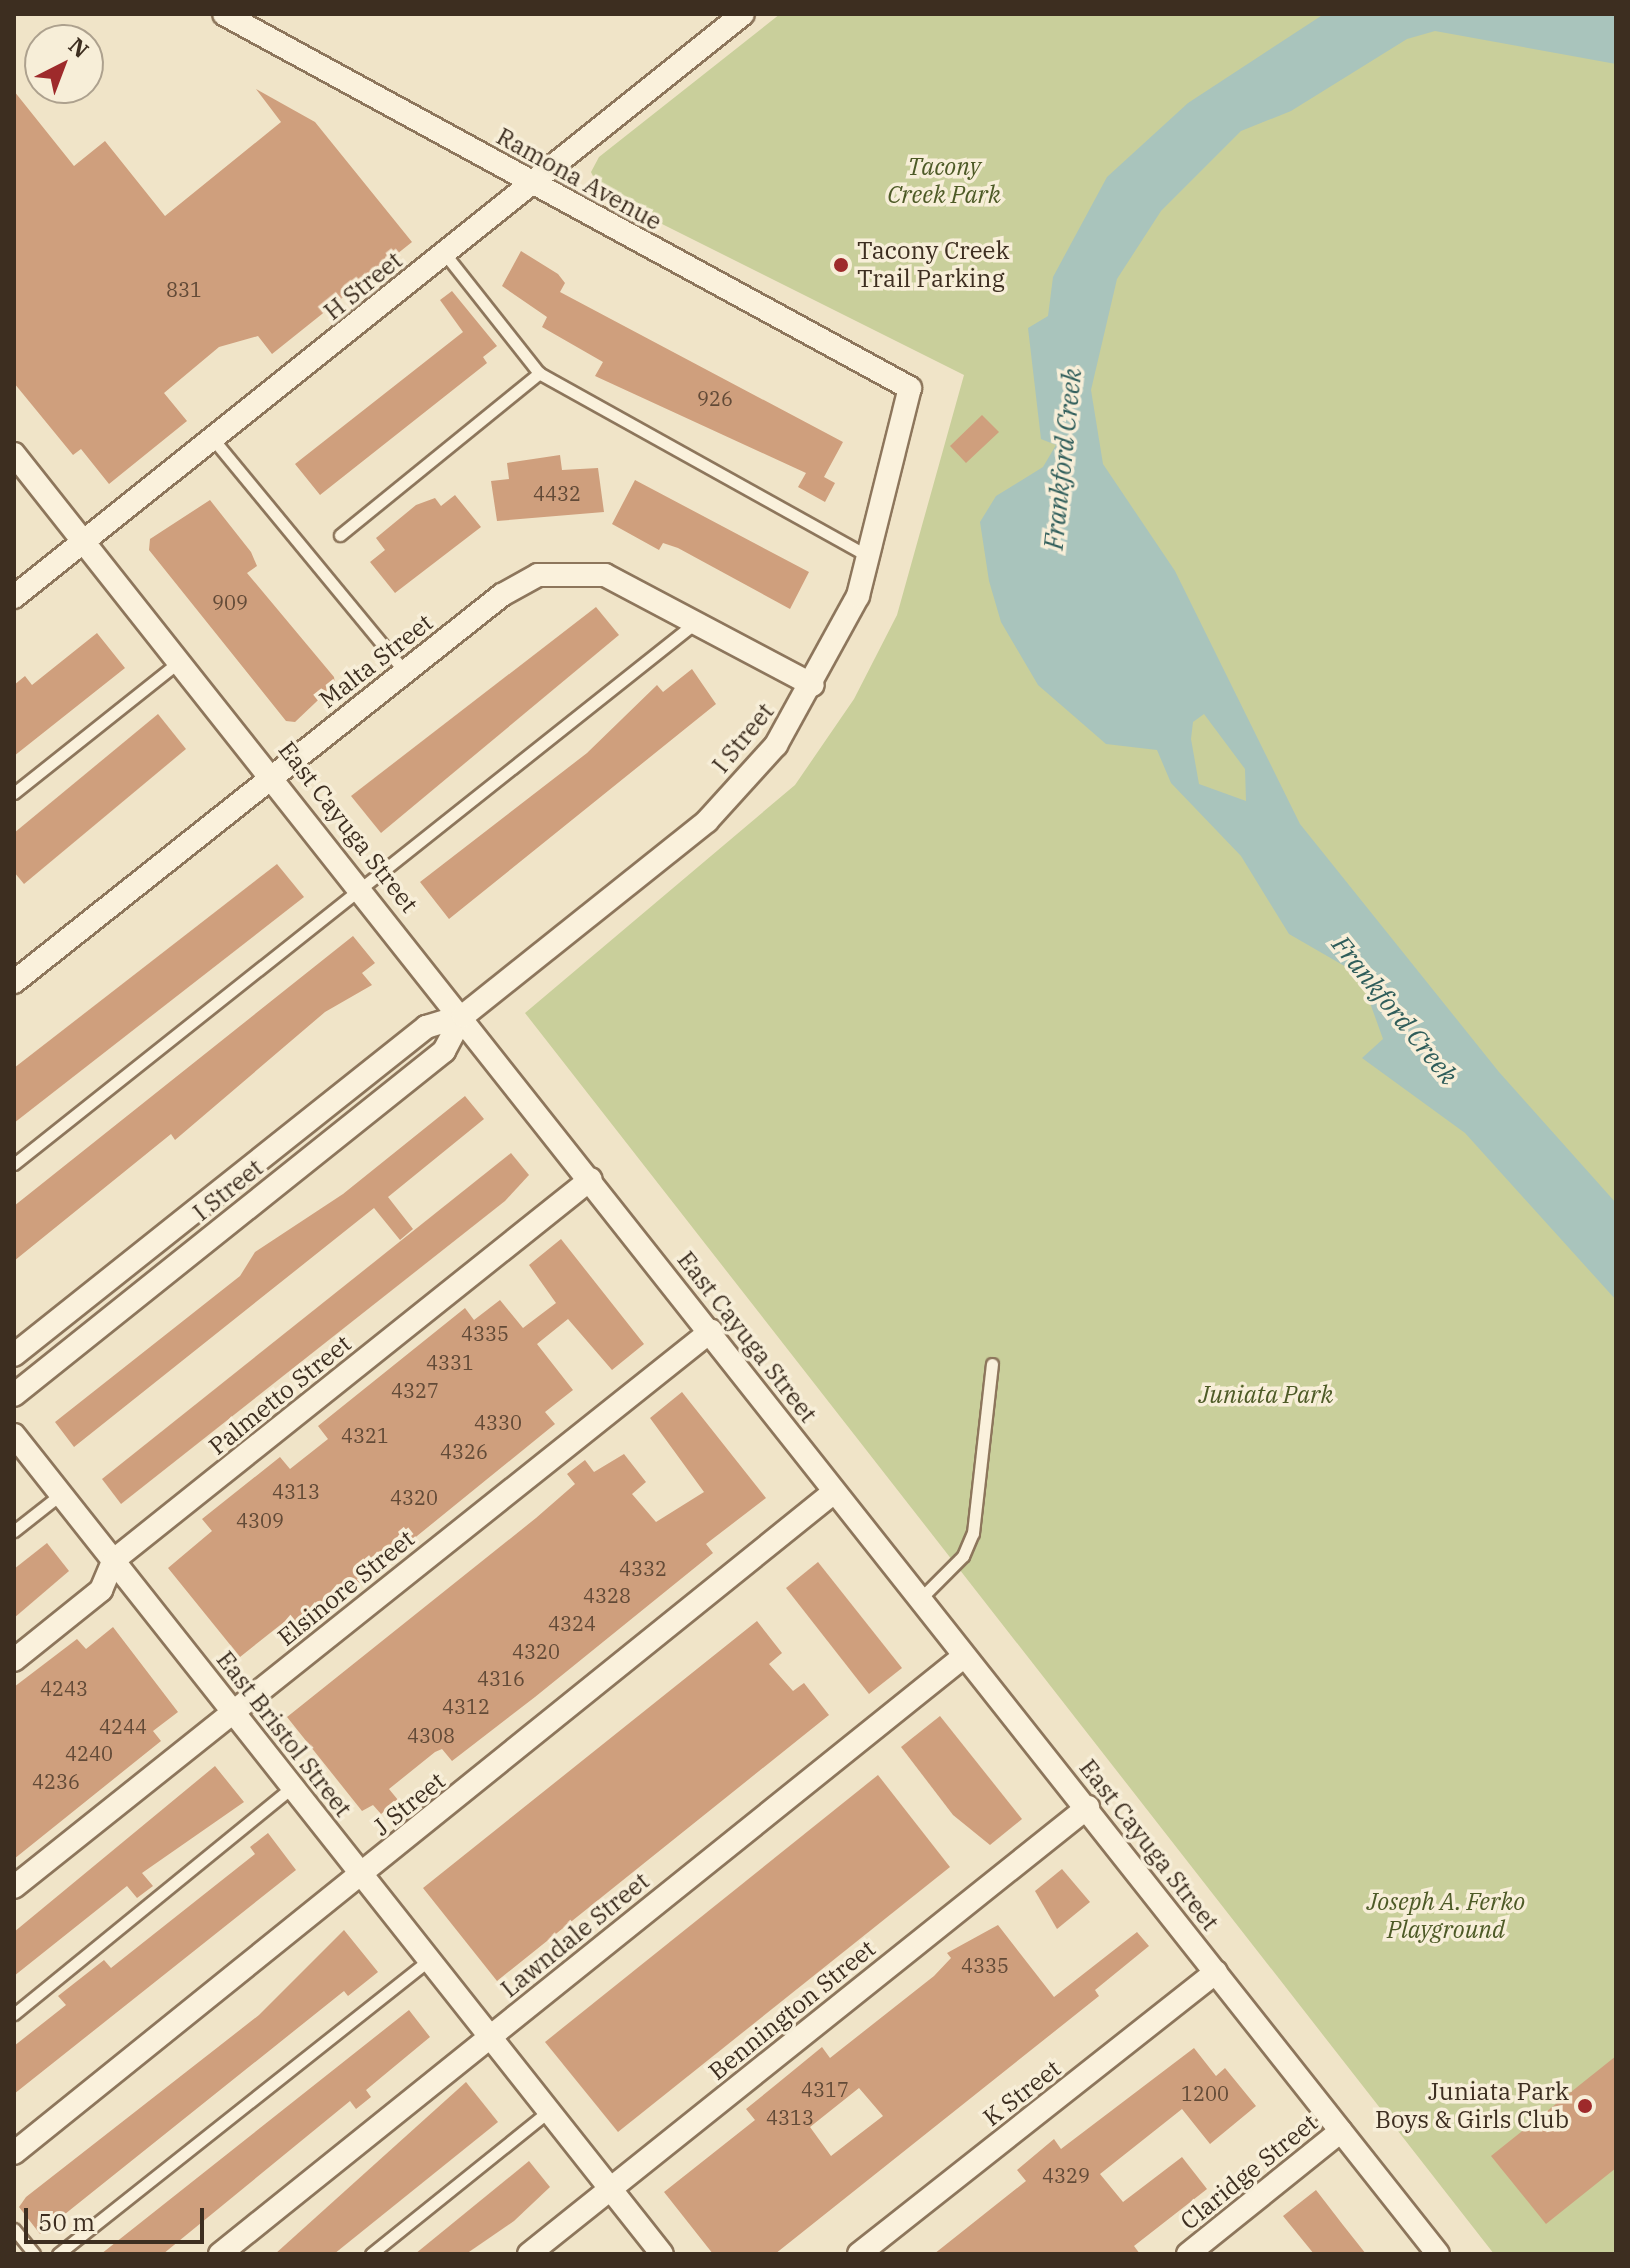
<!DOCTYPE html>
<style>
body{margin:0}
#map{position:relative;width:1630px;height:2268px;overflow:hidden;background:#f0e4c8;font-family:"IBM Plex Serif",serif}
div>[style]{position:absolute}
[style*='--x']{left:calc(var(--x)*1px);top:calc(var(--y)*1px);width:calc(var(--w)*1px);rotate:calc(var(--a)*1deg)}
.green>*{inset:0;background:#c9cf9b}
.water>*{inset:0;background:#a9c4bc}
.building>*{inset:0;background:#cf9f7d}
.roads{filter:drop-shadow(2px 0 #8d765c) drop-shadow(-2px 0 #8d765c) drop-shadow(0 2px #8d765c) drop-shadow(0 -2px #8d765c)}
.service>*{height:11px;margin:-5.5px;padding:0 5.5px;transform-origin:5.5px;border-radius:5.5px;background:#faf1dc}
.minor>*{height:22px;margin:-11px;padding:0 11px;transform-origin:11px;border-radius:11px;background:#faf1dc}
.dots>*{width:22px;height:22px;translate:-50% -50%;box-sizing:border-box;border:4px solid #f7eed8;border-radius:50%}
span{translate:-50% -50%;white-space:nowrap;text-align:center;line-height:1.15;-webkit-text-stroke:7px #f7eed8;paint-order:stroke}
.number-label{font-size:20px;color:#624a37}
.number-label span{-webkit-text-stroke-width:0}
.park-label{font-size:24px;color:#4d5a26;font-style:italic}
.street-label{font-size:24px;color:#3d2e20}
.poi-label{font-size:24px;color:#3d2e20}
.left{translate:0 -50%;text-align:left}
.right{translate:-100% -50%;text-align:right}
.water-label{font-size:26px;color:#2f5d5a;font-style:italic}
.frame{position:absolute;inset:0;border:16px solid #3d2e20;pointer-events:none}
.north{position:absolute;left:24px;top:24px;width:80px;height:80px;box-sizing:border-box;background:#f7eed8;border:2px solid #ada18e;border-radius:50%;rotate:42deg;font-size:22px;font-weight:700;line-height:32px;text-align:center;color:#3d2e20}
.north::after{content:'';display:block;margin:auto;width:28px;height:36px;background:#9e2a2b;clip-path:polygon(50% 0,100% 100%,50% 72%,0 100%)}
.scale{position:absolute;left:24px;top:2208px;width:180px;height:36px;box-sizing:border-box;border:4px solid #3d2e20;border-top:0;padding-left:10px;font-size:24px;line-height:28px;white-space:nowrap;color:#3d2e20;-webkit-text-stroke:6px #f7eed8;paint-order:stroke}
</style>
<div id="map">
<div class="green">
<div style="clip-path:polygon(780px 14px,1616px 14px,1616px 2254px,1494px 2254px,525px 1013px,795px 785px,854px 699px,897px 615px,964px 375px,602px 194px,591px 172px,599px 157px)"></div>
</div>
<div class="water">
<div style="clip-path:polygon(evenodd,1324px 14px,1616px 14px,1616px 64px,1435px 31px,1407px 39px,1291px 111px,1241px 131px,1161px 211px,1117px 279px,1091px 390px,1103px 464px,1175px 571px,1300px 824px,1499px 1072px,1616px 1203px,1616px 1300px,1465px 1133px,1362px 1058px,1383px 1039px,1360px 975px,1289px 934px,1241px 856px,1171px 783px,1157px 750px,1106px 744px,1038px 685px,1001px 622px,989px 581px,980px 522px,996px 496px,1043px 467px,1056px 445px,1041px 439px,1028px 328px,1048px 316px,1053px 277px,1107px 177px,1188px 103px,1324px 14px,1204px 714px,1245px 769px,1246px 801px,1199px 784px,1191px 739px,1193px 722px,1204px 714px)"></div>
</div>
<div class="building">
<div style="clip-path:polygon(256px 89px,315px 122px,412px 242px,272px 354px,258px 336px,219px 347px,164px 393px,187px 421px,109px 484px,81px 449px,73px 455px,14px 383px,14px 91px,74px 166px,105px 141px,165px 216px,281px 122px)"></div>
<div style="clip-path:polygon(521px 251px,558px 274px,565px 283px,560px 292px,843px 442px,824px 477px,835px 483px,825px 502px,798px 487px,806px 473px,595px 376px,603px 362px,542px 327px,547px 317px,502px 286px)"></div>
<div style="clip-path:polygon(452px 291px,497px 346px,483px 357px,487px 363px,320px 495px,295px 464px,463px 332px,440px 300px)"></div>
<div style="clip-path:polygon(982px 415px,999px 432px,966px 463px,950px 446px)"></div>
<div style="clip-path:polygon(560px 455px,562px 470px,598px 468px,604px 512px,497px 521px,491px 481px,509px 479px,507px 463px)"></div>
<div style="clip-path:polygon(635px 480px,809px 572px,790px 609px,678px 548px,663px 543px,659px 550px,612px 524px)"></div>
<div style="clip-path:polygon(455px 495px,481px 527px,395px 593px,370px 562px,385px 550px,376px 538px,416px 505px,435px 498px,441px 506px)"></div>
<div style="clip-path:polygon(210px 500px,251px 552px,257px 566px,247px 573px,334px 677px,335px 684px,295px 722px,286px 721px,149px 550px,150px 539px)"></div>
<div style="clip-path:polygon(596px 607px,619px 635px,381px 833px,351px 796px)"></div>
<div style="clip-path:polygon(97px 633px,125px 668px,14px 756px,14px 685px,25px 676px,32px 685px)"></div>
<div style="clip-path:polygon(692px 669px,716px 704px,449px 919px,420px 882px,587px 753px,657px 685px,663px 692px)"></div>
<div style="clip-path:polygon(158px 714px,186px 749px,24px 884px,14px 872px,14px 833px)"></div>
<div style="clip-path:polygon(277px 864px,304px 897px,14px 1123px,14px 1068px)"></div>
<div style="clip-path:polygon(353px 936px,375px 963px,362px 973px,372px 985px,325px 1012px,175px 1140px,171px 1134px,14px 1261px,14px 1206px)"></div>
<div style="clip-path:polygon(465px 1096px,484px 1119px,388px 1197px,413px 1229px,400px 1240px,374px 1208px,74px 1447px,55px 1422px,240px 1276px,255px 1252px,343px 1194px)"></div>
<div style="clip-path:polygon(511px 1153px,529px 1175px,505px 1201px,121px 1504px,102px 1479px)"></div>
<div style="clip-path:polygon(561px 1239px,644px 1344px,612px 1370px,568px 1319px,537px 1344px,573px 1390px,545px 1412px,555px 1424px,295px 1635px,284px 1622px,240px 1657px,168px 1568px,212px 1531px,202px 1519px,280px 1457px,290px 1469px,328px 1439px,318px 1426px,465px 1308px,474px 1320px,500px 1300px,523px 1328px,556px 1303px,529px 1265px)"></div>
<div style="clip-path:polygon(682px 1392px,766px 1498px,706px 1544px,713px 1553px,535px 1697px,452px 1761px,442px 1749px,435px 1752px,389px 1789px,398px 1800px,381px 1814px,373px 1805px,362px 1811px,287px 1717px,536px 1518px,575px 1484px,567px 1474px,585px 1460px,594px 1472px,624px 1454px,646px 1482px,632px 1494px,656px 1522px,704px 1492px,650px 1418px)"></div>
<div style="clip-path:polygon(47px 1543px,69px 1571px,14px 1618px,14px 1569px)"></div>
<div style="clip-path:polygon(818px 1562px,902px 1668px,869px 1694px,786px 1588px)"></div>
<div style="clip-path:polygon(757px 1621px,782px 1653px,769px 1664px,793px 1691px,804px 1683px,829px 1715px,497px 1981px,423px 1888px)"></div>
<div style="clip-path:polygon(113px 1627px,178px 1712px,153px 1731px,161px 1741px,14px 1859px,14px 1687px,77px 1639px,86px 1649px)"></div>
<div style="clip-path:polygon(940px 1716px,1022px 1819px,990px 1845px,953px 1815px,901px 1747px)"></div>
<div style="clip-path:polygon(215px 1766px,244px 1802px,142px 1873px,153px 1886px,137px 1898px,127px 1886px,14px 1976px,14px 1932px)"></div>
<div style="clip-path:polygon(878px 1775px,950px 1867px,618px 2132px,545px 2042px)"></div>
<div style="clip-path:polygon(268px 1833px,296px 1870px,14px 2094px,14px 2046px,66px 2005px,58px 1996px,104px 1960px,111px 1968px,255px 1854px,250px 1847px)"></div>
<div style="clip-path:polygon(1062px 1869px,1090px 1902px,1057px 1929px,1035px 1891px)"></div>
<div style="clip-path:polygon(evenodd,998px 1925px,1054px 1997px,1137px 1932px,1149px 1946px,1095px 1990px,1099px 1996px,775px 2254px,713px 2254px,664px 2192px,755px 2120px,746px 2109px,778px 2083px,822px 2047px,830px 2058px,934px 1976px,951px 1958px,947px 1953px,998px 1925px,859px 2088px,883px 2116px,831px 2156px,810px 2127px,859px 2088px)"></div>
<div style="clip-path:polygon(344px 1930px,378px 1972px,348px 1996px,344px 1991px,40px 2234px,19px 2207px,26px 2197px,259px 2015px)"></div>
<div style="clip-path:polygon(409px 2010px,430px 2037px,366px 2090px,371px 2097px,356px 2109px,350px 2101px,163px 2254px,101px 2254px)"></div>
<div style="clip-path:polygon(1194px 2048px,1216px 2076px,1225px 2068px,1256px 2106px,1210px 2144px,1182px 2109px,1100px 2174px,1123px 2202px,1182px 2157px,1207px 2189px,1134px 2246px,1140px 2254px,934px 2254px,1026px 2181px,1017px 2170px,1054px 2139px,1061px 2149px)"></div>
<div style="clip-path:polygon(1616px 2056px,1616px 2168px,1546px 2224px,1491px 2156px)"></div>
<div style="clip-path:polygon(466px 2082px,498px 2122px,334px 2254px,275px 2254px)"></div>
<div style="clip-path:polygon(529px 2161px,550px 2187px,514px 2221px,466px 2254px,415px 2254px)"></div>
<div style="clip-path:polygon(1316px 2190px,1343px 2225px,1366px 2254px,1314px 2254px,1283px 2216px)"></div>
</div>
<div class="roads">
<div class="service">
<div style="--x:445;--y:254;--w:152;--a:51.7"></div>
<div style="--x:539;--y:373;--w:379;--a:29.1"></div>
<div style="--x:213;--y:439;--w:302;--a:50.5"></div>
<div style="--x:340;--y:535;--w:257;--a:-39.1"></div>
<div style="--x:14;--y:793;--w:212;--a:-38.5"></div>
<div style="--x:14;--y:1164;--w:871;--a:-38.47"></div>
<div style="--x:14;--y:1531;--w:60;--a:-38.2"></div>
<div style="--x:919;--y:1600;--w:62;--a:-45"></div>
<div style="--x:963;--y:1556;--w:25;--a:-67"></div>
<div style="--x:973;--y:1533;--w:170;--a:-83.6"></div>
<div style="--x:14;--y:2014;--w:359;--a:-39.2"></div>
<div style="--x:14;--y:2229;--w:32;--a:51"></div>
<div style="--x:58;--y:2254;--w:473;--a:-38.4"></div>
<div style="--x:371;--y:2254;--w:228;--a:-38.8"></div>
</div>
<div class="minor">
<div style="--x:14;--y:454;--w:2295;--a:51.65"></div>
<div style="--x:14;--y:597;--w:933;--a:-38.65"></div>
<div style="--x:14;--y:982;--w:623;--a:-38.42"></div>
<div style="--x:502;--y:595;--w:41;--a:-29.1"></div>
<div style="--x:538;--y:575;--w:67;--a:0"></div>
<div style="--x:605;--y:575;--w:235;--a:27.9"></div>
<div style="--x:14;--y:1355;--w:527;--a:-38.52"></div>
<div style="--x:426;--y:1027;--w:39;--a:-17"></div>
<div style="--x:14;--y:1395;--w:551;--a:-38.66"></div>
<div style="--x:444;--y:1051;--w:40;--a:-62"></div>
<div style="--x:463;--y:1016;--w:312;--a:-38.6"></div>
<div style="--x:707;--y:821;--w:103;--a:-47.8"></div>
<div style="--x:776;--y:745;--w:170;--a:-61.2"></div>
<div style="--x:858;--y:596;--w:214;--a:-76"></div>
<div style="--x:910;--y:388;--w:781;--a:-151.4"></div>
<div style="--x:14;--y:1435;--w:1044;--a:51.65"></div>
<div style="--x:14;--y:1660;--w:112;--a:-38.8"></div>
<div style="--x:101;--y:1590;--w:33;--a:-67"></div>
<div style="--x:114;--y:1560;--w:610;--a:-38.62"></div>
<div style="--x:14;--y:1887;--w:892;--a:-38.58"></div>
<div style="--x:14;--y:2153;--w:1053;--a:-38.87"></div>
<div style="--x:220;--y:2254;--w:953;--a:-38.78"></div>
<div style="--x:529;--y:2254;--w:716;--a:-38.65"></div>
<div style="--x:859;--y:2254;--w:455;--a:-38.3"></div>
<div style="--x:1188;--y:2254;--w:196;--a:-38.8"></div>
</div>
</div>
<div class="dots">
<div style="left:841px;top:265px;background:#9e2a2b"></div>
<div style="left:1585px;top:2106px;background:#9e2a2b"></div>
</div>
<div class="number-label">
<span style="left:184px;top:289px">831</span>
<span style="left:715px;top:398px">926</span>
<span style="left:557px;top:493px">4432</span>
<span style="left:230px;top:602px">909</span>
<span style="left:485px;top:1333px">4335</span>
<span style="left:450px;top:1362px">4331</span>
<span style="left:415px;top:1390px">4327</span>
<span style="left:498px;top:1422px">4330</span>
<span style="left:365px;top:1435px">4321</span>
<span style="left:464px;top:1451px">4326</span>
<span style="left:296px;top:1491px">4313</span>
<span style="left:414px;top:1497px">4320</span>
<span style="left:260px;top:1520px">4309</span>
<span style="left:643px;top:1568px">4332</span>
<span style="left:607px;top:1595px">4328</span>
<span style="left:572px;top:1623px">4324</span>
<span style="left:536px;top:1651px">4320</span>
<span style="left:501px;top:1678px">4316</span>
<span style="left:64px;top:1688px">4243</span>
<span style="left:466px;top:1706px">4312</span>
<span style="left:123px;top:1726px">4244</span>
<span style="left:431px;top:1735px">4308</span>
<span style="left:89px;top:1753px">4240</span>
<span style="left:56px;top:1781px">4236</span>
<span style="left:985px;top:1965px">4335</span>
<span style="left:825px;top:2089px">4317</span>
<span style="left:1205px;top:2093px">1200</span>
<span style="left:790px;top:2117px">4313</span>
<span style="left:1066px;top:2175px">4329</span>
</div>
<div class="park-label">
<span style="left:944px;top:181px">Tacony<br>Creek Park</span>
<span style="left:1266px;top:1395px">Juniata Park</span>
<span style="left:1446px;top:1916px">Joseph A. Ferko<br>Playground</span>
</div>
<div class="street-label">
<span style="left:579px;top:179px;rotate:29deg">Ramona Avenue</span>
<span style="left:363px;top:286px;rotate:-39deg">H Street</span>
<span style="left:376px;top:661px;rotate:-38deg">Malta Street</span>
<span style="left:743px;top:738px;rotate:-51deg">I Street</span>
<span style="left:348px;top:827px;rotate:52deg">East Cayuga Street</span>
<span style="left:228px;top:1190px;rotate:-39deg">I Street</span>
<span style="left:747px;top:1337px;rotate:52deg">East Cayuga Street</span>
<span style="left:280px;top:1395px;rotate:-39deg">Palmetto Street</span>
<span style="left:346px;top:1588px;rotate:-39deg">Elsinore Street</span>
<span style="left:284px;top:1734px;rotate:52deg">East Bristol Street</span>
<span style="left:409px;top:1804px;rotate:-39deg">J Street</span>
<span style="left:1149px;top:1845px;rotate:52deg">East Cayuga Street</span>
<span style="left:575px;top:1935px;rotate:-39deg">Lawndale Street</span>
<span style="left:792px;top:2010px;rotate:-39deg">Bennington Street</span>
<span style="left:1022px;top:2093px;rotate:-38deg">K Street</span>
<span style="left:1249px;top:2172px;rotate:-39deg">Claridge Street</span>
</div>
<div class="poi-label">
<span class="left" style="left:857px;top:265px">Tacony Creek<br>Trail Parking</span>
<span class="right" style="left:1569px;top:2106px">Juniata Park<br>Boys &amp; Girls Club</span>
</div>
<div class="water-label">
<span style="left:1063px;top:459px;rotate:-84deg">Frankford Creek</span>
<span style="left:1395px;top:1010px;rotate:51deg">Frankford Creek</span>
</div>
<div class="frame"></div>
<div class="north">N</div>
<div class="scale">50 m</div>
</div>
